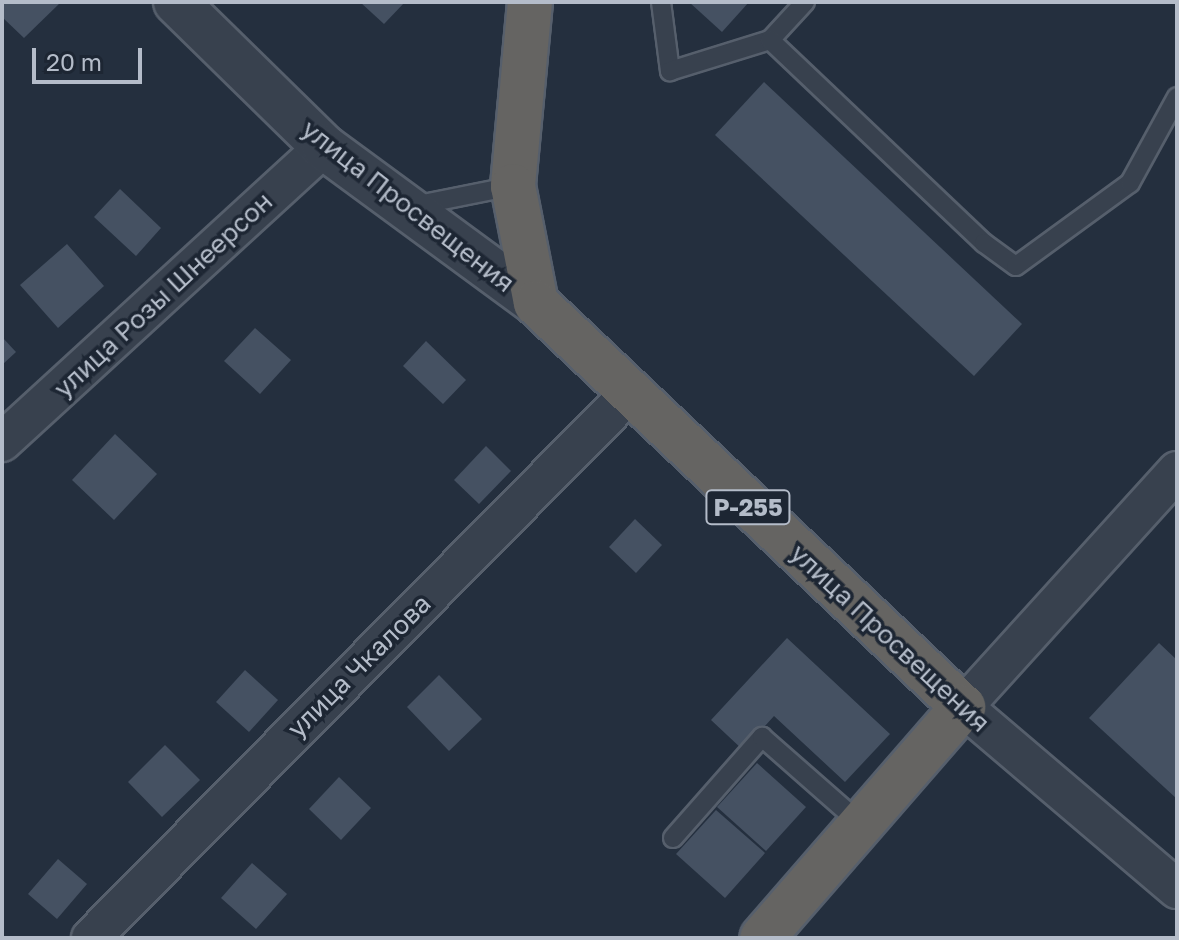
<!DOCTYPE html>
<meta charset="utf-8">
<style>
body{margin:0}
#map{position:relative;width:1179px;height:940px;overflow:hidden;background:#242f3e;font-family:"Golos Text",sans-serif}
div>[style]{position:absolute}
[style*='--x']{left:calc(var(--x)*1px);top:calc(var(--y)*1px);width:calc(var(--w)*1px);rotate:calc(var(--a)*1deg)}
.building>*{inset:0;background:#455162}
.roads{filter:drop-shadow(2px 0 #565f6c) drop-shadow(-2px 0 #565f6c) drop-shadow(0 2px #565f6c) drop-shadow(0 -2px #565f6c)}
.service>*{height:18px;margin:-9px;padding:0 9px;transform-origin:9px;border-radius:9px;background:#38414e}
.minor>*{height:38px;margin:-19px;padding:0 19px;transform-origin:19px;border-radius:19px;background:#38414e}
.tertiary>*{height:44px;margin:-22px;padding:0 22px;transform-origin:22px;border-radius:22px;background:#38414e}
.trunk>*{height:44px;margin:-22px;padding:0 22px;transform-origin:22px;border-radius:22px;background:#656462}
span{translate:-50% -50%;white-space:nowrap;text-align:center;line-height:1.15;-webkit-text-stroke:7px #1d2633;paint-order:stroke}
.shield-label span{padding:2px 6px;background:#1d2633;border:2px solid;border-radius:6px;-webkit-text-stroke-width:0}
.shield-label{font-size:24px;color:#b4bcc9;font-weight:700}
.street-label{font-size:26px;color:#b4bcc9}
.frame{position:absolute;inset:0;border:4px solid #b4bcc9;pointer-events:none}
.scale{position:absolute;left:32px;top:48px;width:110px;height:36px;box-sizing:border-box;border:4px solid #b4bcc9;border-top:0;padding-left:10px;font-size:24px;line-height:28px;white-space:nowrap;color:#b4bcc9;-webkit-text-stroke:6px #1d2633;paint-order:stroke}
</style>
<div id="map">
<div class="building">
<div style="clip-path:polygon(2px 2px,61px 2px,24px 38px,2px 17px)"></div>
<div style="clip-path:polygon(360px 2px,405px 2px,384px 24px)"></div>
<div style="clip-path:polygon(689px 2px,749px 2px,722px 32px)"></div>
<div style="clip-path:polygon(764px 82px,1022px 324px,974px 376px,715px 135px)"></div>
<div style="clip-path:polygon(120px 189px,161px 228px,136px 256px,94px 217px)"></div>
<div style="clip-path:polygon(67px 244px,104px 286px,58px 328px,20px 285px)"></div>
<div style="clip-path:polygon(255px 328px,291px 360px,260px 394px,224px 361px)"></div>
<div style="clip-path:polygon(2px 337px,16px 352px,2px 365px)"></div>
<div style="clip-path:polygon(426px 341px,466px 380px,443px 404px,403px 366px)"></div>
<div style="clip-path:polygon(115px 434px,157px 474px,114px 520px,72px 480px)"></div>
<div style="clip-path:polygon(486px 446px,511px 471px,479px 504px,454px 480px)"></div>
<div style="clip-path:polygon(635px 519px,662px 545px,636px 573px,609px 547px)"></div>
<div style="clip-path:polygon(787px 638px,890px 734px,845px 782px,774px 716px,743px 750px,711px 720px)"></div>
<div style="clip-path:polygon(1159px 643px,1177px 660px,1177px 799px,1089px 718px)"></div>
<div style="clip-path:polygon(245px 670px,278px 700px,249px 732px,216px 702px)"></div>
<div style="clip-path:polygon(439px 675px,482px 719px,449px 751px,407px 707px)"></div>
<div style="clip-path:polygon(165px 745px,200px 780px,162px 817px,128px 782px)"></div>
<div style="clip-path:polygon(757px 763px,806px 807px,766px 851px,717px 807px)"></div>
<div style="clip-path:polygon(339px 777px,371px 808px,341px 840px,309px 809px)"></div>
<div style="clip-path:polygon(716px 810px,765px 853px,725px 898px,676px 854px)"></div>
<div style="clip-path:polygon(58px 859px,87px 884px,57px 919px,28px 894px)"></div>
<div style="clip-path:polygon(252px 863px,287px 894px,256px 929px,221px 898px)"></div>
</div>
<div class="roads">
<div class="service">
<div style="--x:661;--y:2;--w:70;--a:82.6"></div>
<div style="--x:670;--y:71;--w:105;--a:-17.2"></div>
<div style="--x:805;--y:2;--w:52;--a:132.6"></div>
<div style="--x:770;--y:40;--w:295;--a:43.5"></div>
<div style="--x:984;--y:243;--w:39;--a:36"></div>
<div style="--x:1016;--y:266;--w:141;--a:-36.1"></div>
<div style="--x:1130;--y:183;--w:98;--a:-61.3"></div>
<div style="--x:413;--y:206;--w:102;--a:-11.3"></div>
<div style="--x:673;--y:838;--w:135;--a:-48.6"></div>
<div style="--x:762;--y:737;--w:132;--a:41.3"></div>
</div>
<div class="minor">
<div style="--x:2;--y:442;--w:437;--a:-42.5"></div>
<div style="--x:1177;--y:471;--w:319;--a:132.2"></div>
<div style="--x:963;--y:707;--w:281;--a:40.4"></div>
<div style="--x:91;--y:938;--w:764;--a:-45.32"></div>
</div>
<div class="tertiary">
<div style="--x:176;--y:2;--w:207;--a:44.4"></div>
<div style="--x:324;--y:147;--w:263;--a:36.3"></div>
</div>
<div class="trunk">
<div style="--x:530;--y:2;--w:185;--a:95.3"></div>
<div style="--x:513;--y:186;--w:119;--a:78.9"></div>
<div style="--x:536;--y:303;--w:588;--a:43.41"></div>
<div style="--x:963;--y:707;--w:306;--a:131"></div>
</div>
</div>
<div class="shield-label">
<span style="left:748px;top:507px">Р-255</span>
</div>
<div class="street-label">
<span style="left:408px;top:206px;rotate:38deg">улица Просвещения</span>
<span style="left:163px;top:295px;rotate:-43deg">улица Розы Шнеерсон</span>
<span style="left:890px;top:638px;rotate:43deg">улица Просвещения</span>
<span style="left:359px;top:666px;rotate:-45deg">улица Чкалова</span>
</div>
<div class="frame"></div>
<div class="scale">20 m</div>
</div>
